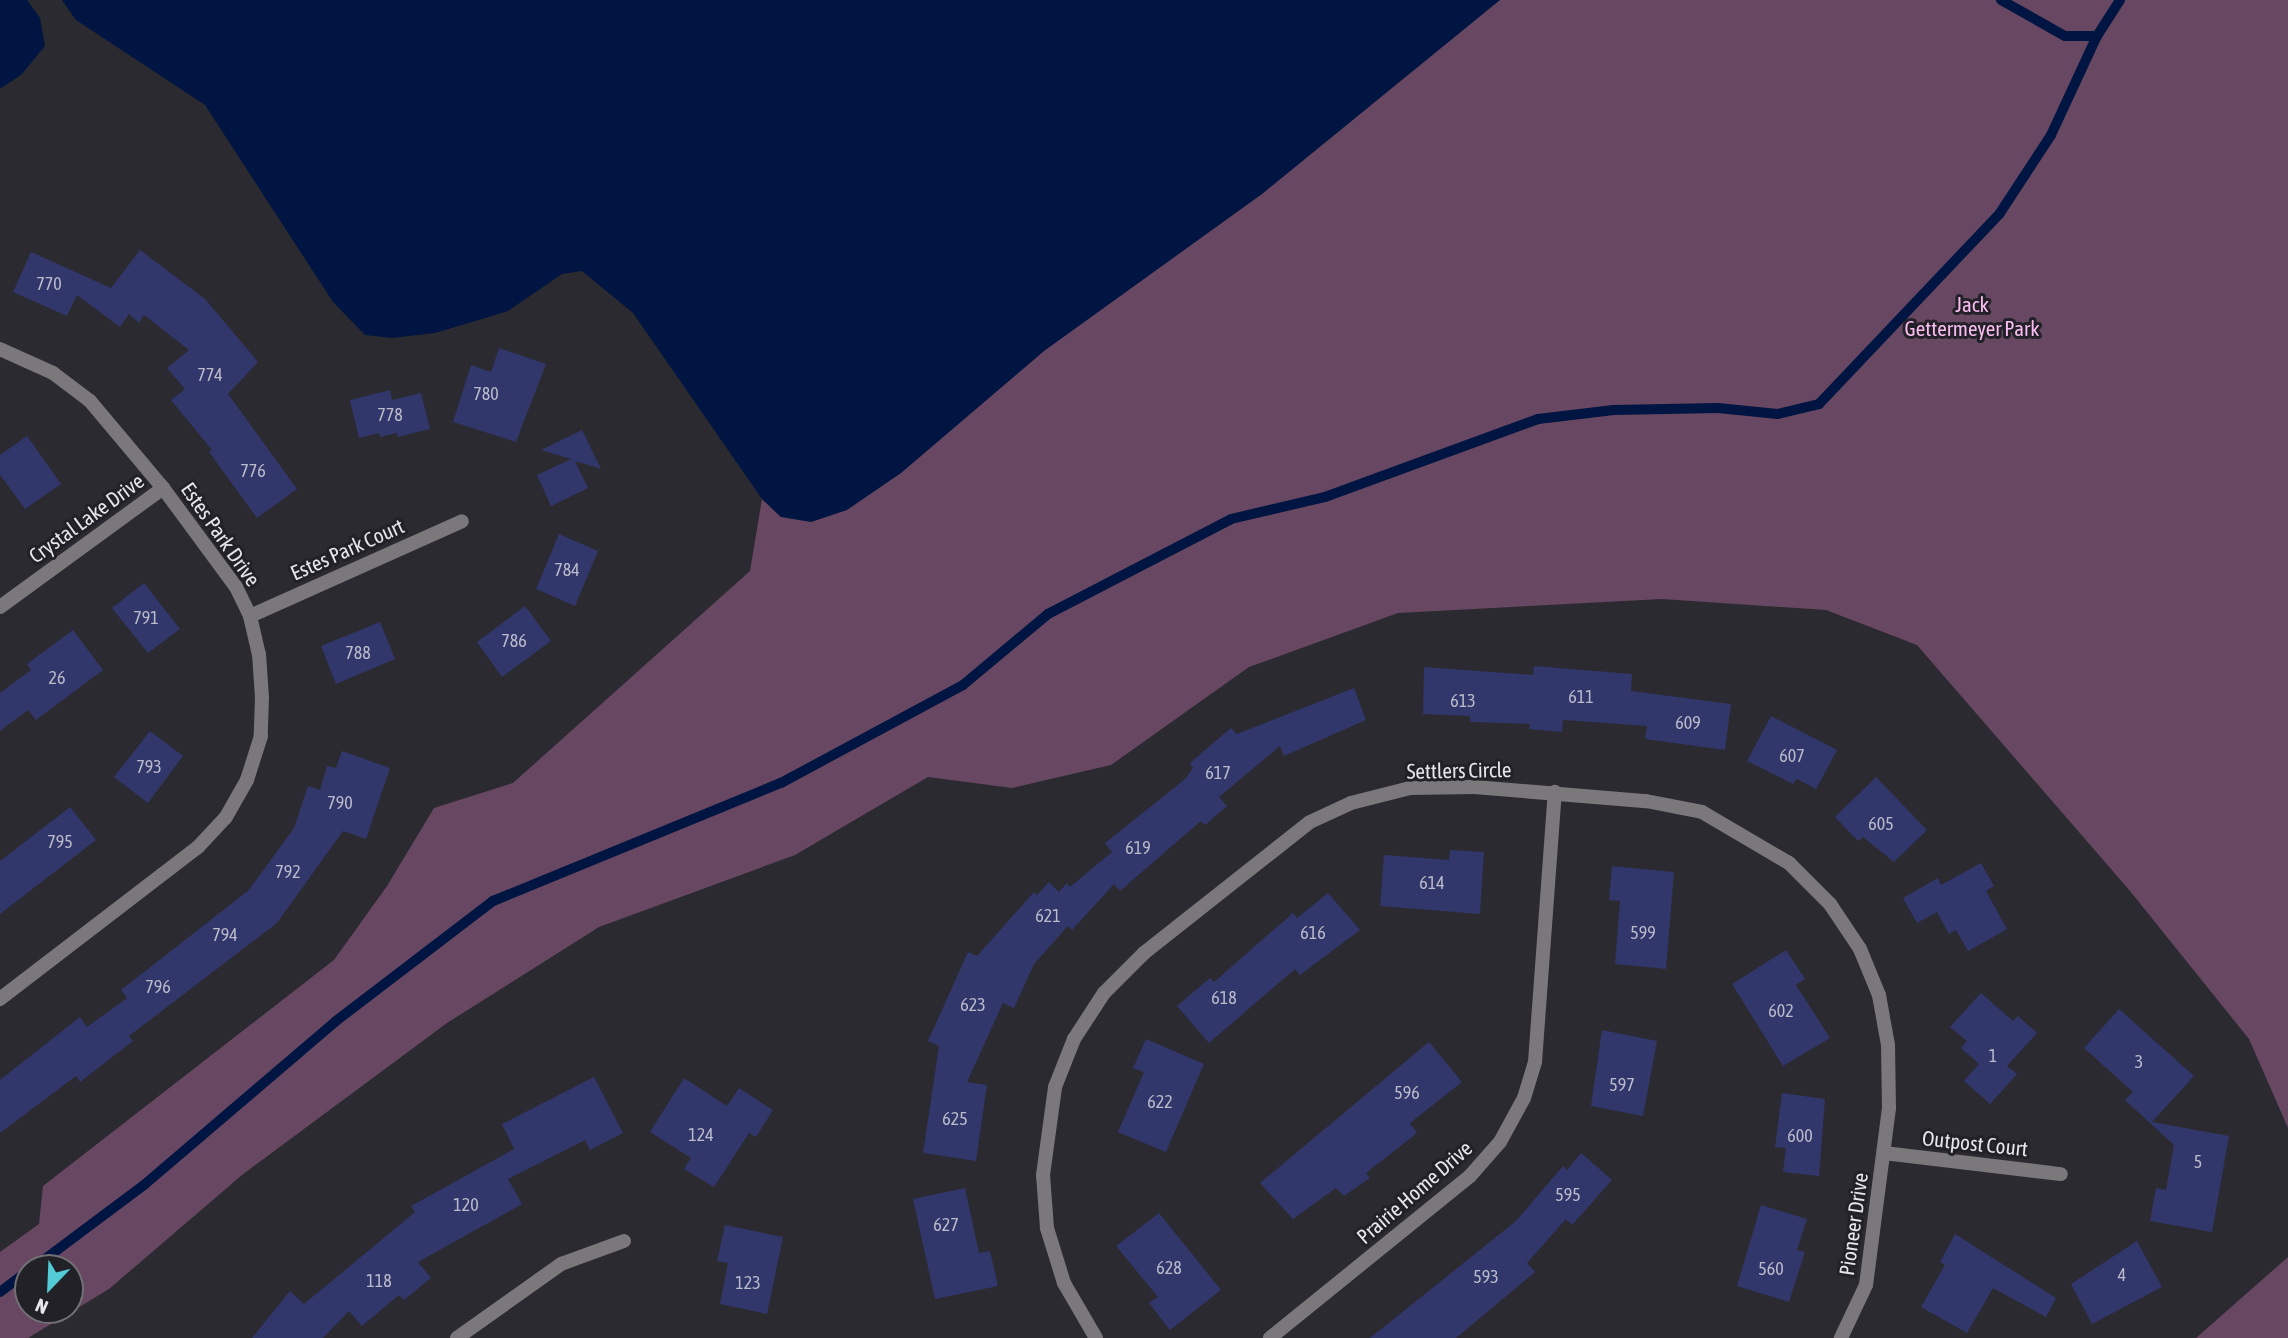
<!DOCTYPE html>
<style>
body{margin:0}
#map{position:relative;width:2288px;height:1338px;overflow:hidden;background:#2c2a31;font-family:"Asap Condensed",sans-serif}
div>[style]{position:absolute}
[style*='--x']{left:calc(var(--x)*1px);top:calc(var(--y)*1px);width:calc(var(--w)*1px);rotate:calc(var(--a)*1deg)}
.green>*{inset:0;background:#674762}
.water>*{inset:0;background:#001541}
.stream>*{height:10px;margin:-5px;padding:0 5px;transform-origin:5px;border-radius:5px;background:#001541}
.building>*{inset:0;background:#31366b}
.street>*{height:14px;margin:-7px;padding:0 7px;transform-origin:7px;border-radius:7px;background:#7b787c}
span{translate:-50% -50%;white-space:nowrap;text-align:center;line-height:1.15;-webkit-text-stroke:6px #222127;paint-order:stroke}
.number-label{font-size:18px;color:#babacb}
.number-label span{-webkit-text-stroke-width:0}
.park-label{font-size:21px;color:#fbbdf1}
.street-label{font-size:21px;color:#e7e6eb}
.north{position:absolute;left:14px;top:1254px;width:70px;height:70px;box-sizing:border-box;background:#222127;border:2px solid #717075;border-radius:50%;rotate:203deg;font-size:19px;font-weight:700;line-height:28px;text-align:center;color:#e7e6eb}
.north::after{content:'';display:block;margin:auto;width:24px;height:32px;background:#52cbd7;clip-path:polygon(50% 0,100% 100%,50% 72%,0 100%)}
</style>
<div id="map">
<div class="green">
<div style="clip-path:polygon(evenodd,1379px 0,2288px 0,2288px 1128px,2249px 1039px,2130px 891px,1917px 645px,1826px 610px,1662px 599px,1398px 613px,1249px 667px,1111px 765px,1012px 788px,928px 777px,795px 855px,599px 927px,447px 1023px,242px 1175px,109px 1289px,28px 1338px,0 1338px,0 1252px,39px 1224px,43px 1186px,334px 960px,387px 886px,434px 808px,513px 783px,750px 571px,762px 499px,781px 517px,1379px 0,28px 1268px,70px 1268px,70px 1310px,28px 1310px,28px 1268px)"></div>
<div style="clip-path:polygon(2288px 1257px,2288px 1338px,2196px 1338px)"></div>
</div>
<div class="water">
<div style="clip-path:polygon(0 0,27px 0,40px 18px,45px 46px,22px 74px,0 89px)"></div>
<div style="clip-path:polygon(62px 0,1500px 0,1262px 194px,1044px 351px,901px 473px,847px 510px,811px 522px,781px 517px,762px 499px,633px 313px,582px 271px,562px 274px,508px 311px,472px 322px,435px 333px,392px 338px,365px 335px,333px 302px,205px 105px,76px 20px)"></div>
</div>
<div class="stream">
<div style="--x:2001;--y:0;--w:73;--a:29.4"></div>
<div style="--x:2065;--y:36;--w:32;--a:0"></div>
<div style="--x:33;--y:1268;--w:139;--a:-36.8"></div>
<div style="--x:144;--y:1185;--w:253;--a:-40.5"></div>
<div style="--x:336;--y:1021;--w:198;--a:-37.4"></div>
<div style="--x:493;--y:901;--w:311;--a:-22.3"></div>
<div style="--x:781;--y:783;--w:207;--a:-28.3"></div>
<div style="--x:963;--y:685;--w:111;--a:-39.9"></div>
<div style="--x:1048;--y:614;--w:206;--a:-27.4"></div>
<div style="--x:1231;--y:519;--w:97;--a:-13.2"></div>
<div style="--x:1325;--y:497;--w:227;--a:-20.1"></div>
<div style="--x:1538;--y:419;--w:76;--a:-6.8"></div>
<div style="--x:1613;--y:410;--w:105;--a:-1.1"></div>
<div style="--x:1718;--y:408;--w:60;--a:5.7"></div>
<div style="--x:1778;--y:414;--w:42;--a:-13.7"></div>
<div style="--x:1819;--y:404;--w:263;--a:-46.5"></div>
<div style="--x:2000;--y:213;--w:93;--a:-56.8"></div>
<div style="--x:2051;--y:135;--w:109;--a:-65.1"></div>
<div style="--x:2097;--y:36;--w:43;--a:-57.4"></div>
<div style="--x:0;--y:1292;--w:35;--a:-37"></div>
</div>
<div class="building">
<div style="clip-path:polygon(140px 250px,205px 299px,258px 362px,228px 394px,297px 489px,257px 518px,209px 452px,212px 450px,171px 400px,185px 389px,167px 368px,189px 350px,144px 315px,139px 323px,129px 314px,120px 327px,77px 295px,67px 316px,13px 292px,31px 252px,111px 288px)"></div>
<div style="clip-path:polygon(499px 348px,546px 364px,516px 442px,453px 422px,471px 365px,491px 372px)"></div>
<div style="clip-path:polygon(390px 390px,392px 400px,421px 393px,430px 429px,398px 437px,397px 433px,380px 437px,379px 433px,359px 438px,350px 400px)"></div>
<div style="clip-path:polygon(582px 430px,601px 469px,575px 461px,588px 488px,551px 506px,537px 475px,571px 459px,541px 450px)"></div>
<div style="clip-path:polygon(27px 436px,61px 484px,25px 509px,0 475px,0 455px)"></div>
<div style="clip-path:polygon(559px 534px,598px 551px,575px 606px,536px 589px)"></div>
<div style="clip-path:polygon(144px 583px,180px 629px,148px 653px,112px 608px)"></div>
<div style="clip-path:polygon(525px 606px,551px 641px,502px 677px,477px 642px)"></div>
<div style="clip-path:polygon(380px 622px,395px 659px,336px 684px,321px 646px)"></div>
<div style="clip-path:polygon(73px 630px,103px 670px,36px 720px,28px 710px,0 731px,0 693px,31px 670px,27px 664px)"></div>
<div style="clip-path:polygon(1534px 666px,1632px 674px,1631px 691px,1731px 704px,1725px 750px,1645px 739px,1647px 726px,1563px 720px,1562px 732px,1529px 729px,1530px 724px,1470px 722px,1470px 716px,1423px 714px,1424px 667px,1533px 675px)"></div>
<div style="clip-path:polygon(1354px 688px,1366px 720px,1284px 756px,1280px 746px,1219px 797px,1227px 806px,1205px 825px,1201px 821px,1120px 891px,1114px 884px,1072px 930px,1068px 926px,1034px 964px,1014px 1008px,1003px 1003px,967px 1082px,987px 1085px,976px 1161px,923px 1153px,939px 1046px,928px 1041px,968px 952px,977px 956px,1034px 892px,1037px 895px,1049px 882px,1059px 892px,1067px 883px,1070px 887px,1112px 852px,1105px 843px,1184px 780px,1193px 768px,1190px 763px,1231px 728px,1237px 734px)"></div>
<div style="clip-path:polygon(1771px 716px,1837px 750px,1816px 789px,1797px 779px,1793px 784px,1747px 761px)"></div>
<div style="clip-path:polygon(150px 731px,183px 756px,148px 803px,114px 777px)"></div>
<div style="clip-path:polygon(342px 751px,390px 768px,366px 839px,343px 831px,277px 923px,129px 1036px,133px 1041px,80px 1082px,76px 1076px,0 1133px,0 1080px,80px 1017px,87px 1027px,127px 998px,121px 990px,249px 890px,294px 828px,308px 786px,320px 790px,327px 766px,336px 768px)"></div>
<div style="clip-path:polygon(1876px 777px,1927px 830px,1894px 862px,1863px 837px,1858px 841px,1835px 817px)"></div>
<div style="clip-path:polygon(70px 807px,96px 840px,0 914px,0 861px)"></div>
<div style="clip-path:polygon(1450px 850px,1484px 852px,1480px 914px,1380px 906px,1384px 855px,1449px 860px)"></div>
<div style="clip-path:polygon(1981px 863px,1994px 886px,1986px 891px,2007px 929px,1968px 951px,1956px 930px,1949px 934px,1937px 912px,1917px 923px,1903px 898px,1938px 878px,1941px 885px)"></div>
<div style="clip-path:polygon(1612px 866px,1674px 872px,1666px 969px,1615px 964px,1620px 901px,1609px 900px)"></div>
<div style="clip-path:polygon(1328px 893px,1360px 930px,1300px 975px,1295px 969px,1209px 1043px,1177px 1006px,1210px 978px,1214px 982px,1293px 913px,1297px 918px)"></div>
<div style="clip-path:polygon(1786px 950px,1805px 979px,1796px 985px,1830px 1038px,1783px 1066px,1732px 984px)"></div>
<div style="clip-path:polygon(1981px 993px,2013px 1021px,2018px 1016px,2037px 1033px,2007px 1066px,2017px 1074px,1990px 1104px,1964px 1081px,1979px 1064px,1961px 1048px,1967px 1041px,1950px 1027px)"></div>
<div style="clip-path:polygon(2119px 1009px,2194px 1076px,2152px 1122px,2229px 1136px,2212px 1232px,2150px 1221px,2156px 1188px,2166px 1190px,2174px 1145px,2125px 1100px,2133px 1092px,2084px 1048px)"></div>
<div style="clip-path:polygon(1602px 1030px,1657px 1041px,1643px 1116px,1591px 1106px)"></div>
<div style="clip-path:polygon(1146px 1039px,1204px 1064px,1166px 1152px,1118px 1132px,1144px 1072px,1133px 1068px)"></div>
<div style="clip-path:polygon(1429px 1042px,1462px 1082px,1410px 1123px,1417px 1133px,1366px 1173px,1370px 1178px,1344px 1196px,1336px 1188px,1293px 1219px,1260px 1183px)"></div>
<div style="clip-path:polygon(594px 1077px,623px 1133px,590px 1150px,585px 1140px,508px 1179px,522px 1204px,418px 1262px,431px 1278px,404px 1300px,399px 1295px,362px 1326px,349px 1311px,323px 1338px,252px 1338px,290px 1291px,304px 1304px,415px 1212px,411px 1206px,514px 1149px,502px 1124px)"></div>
<div style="clip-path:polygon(684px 1078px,727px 1106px,739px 1088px,773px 1110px,756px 1137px,749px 1133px,714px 1187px,684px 1169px,691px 1158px,650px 1132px)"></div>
<div style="clip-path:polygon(1782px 1093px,1825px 1099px,1819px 1176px,1783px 1172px,1786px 1148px,1775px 1147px)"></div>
<div style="clip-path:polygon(1581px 1153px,1612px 1180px,1572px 1225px,1566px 1219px,1527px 1263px,1535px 1272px,1456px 1338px,1370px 1338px,1516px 1221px,1563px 1166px,1567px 1170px)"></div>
<div style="clip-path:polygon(965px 1188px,979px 1253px,990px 1251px,998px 1286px,935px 1299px,913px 1199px)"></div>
<div style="clip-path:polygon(1761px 1205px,1807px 1219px,1797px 1250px,1805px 1252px,1789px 1302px,1737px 1286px)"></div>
<div style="clip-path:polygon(1159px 1213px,1221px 1290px,1170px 1330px,1149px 1303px,1158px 1297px,1116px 1246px)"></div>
<div style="clip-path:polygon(725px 1225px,783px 1237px,767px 1314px,720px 1304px,728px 1263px,717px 1261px)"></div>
<div style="clip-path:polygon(1955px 1234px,2056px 1298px,2046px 1317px,1993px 1288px,1967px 1333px,1921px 1307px,1945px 1265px,1940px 1262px)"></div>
<div style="clip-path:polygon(2137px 1241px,2162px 1287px,2092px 1324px,2071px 1284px)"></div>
</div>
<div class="street">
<div style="--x:0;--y:349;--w:58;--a:24.4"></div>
<div style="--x:53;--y:373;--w:46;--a:37.1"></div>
<div style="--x:90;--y:401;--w:114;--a:50"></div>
<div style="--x:163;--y:488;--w:123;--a:53.6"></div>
<div style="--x:236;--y:587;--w:32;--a:64"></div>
<div style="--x:250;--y:616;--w:39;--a:77"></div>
<div style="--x:259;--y:654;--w:44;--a:86.1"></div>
<div style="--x:262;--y:698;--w:38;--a:92"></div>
<div style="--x:261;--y:736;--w:46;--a:107.7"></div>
<div style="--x:247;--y:780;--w:43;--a:119.6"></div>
<div style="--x:226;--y:817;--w:41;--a:133"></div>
<div style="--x:198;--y:847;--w:250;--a:142.5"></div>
<div style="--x:0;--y:607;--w:202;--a:-36.1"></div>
<div style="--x:250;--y:616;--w:232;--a:-24.1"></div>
<div style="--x:1884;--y:1153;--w:178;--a:6.8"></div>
<div style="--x:457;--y:1338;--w:128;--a:-35.4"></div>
<div style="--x:561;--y:1264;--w:67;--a:-20.1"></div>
<div style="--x:1096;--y:1338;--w:64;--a:-120.2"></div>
<div style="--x:1064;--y:1283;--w:58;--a:-107.2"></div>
<div style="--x:1047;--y:1228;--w:53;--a:-94.3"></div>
<div style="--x:1043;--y:1175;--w:89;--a:-82.2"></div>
<div style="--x:1055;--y:1087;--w:52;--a:-68.4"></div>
<div style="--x:1074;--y:1039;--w:55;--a:-56.9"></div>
<div style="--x:1104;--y:993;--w:57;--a:-45"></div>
<div style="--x:1144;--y:953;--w:211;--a:-38.3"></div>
<div style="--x:1310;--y:822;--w:45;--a:-24.9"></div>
<div style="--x:1351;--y:803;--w:61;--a:-14.3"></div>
<div style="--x:1410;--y:788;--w:64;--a:-0.9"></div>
<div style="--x:1474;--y:787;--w:173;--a:4.7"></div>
<div style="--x:1646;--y:801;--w:57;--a:11.1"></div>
<div style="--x:1702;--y:812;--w:101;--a:30.4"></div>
<div style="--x:1789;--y:863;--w:58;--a:45"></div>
<div style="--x:1830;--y:904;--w:54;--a:56.3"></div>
<div style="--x:1860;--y:949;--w:50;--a:67.6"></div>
<div style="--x:1879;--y:995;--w:51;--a:79.8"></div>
<div style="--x:1888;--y:1045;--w:63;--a:89.1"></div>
<div style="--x:1889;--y:1108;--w:178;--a:97.4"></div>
<div style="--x:1866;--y:1285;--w:59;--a:115.3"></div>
<div style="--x:1270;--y:1338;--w:257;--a:-39"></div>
<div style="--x:1470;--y:1176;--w:45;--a:-48.6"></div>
<div style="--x:1500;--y:1142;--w:50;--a:-61.4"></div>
<div style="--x:1524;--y:1098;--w:38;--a:-73"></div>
<div style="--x:1535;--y:1062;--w:271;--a:-85.8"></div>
</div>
<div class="number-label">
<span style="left:49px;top:284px">770</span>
<span style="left:210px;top:375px">774</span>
<span style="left:486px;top:394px">780</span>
<span style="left:390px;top:415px">778</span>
<span style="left:253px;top:471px">776</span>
<span style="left:567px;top:570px">784</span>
<span style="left:146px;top:618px">791</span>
<span style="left:514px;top:641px">786</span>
<span style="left:358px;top:653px">788</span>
<span style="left:57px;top:678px">26</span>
<span style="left:1581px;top:697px">611</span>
<span style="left:1463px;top:701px">613</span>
<span style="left:1688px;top:723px">609</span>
<span style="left:1792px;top:756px">607</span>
<span style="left:149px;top:767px">793</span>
<span style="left:1218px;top:773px">617</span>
<span style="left:340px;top:803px">790</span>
<span style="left:1881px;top:824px">605</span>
<span style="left:60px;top:842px">795</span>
<span style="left:1138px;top:848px">619</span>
<span style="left:288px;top:872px">792</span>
<span style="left:1432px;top:883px">614</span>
<span style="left:1048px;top:916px">621</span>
<span style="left:1313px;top:933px">616</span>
<span style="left:1643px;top:933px">599</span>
<span style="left:225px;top:935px">794</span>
<span style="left:158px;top:987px">796</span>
<span style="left:1224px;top:998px">618</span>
<span style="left:973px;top:1005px">623</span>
<span style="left:1781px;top:1011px">602</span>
<span style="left:1993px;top:1056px">1</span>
<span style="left:2139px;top:1062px">3</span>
<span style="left:1622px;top:1085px">597</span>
<span style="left:1407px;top:1093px">596</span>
<span style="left:1160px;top:1102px">622</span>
<span style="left:955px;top:1119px">625</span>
<span style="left:701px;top:1135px">124</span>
<span style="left:1800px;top:1136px">600</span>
<span style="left:2198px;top:1162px">5</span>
<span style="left:1568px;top:1195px">595</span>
<span style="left:466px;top:1205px">120</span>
<span style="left:946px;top:1225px">627</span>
<span style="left:1169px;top:1268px">628</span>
<span style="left:1771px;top:1269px">560</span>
<span style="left:2122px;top:1275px">4</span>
<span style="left:1486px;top:1277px">593</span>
<span style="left:379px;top:1281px">118</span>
<span style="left:748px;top:1283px">123</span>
</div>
<div class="park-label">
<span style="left:1972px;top:316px">Jack<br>Gettermeyer Park</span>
</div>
<div class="street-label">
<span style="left:86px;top:518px;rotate:-36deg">Crystal Lake Drive</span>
<span style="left:221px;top:534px;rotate:55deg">Estes Park Drive</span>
<span style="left:347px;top:549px;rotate:-24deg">Estes Park Court</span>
<span style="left:1459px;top:770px;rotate:-1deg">Settlers Circle</span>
<span style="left:1975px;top:1143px;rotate:6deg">Outpost Court</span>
<span style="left:1414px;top:1192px;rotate:-41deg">Prairie Home Drive</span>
<span style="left:1853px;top:1224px;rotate:-82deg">Pioneer Drive</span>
</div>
<div class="north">N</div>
</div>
